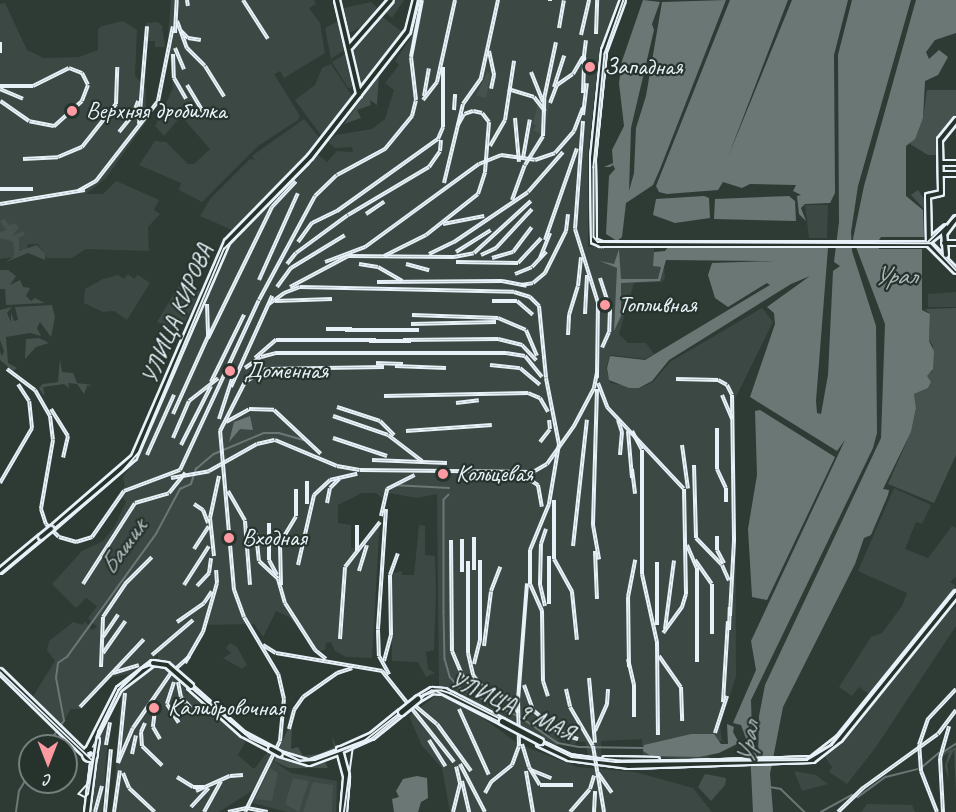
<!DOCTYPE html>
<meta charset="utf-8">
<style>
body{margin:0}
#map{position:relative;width:956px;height:812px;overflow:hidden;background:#2e3b35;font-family:Caveat,sans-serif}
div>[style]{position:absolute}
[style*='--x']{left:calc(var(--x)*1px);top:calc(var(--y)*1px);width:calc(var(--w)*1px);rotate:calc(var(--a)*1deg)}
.built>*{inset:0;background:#3b4843}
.green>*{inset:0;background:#45524e}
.water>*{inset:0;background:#6b7775}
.stream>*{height:1.5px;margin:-0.75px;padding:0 0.75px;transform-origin:0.75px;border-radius:0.75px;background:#6b7775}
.roads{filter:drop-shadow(2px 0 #e8f1f8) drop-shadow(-2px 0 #e8f1f8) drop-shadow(0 2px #e8f1f8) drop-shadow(0 -2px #e8f1f8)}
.secondary>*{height:4px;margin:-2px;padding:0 2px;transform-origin:2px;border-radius:2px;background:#26332d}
.secondary>.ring{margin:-2px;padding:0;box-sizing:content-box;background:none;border:4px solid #26332d;border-radius:50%}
.primary>*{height:4.5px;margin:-2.25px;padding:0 2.25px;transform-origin:2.25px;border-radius:2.25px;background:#26332d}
.tram>*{height:1.5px;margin:-0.75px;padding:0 0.75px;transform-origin:0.75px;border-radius:0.75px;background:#e8f1f8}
.rail>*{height:4px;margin-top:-2px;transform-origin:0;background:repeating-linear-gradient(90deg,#26332d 0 4.5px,#e8f1f8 0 9px);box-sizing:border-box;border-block:2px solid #e8f1f8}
.bridges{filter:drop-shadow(2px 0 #e8f1f8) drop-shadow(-2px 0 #e8f1f8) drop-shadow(0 2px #e8f1f8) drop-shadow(0 -2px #e8f1f8)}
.secondary-bridge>*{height:4px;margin:-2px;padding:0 2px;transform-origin:2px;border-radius:2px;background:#26332d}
.primary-bridge>*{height:4.5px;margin:-2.25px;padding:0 2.25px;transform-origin:2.25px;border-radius:2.25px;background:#26332d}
.dots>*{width:16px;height:16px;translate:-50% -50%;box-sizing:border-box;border:3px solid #26332d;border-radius:50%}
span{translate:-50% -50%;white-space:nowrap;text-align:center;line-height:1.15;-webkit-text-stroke:4.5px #26332d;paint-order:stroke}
.poi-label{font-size:24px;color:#e8f1f8}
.left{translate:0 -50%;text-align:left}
.street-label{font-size:24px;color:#e8f1f8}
.water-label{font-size:26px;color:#b0babd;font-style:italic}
.north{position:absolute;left:18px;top:734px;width:60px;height:60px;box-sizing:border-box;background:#26332d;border:2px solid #747f7e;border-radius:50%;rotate:180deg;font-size:16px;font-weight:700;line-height:24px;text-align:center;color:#e8f1f8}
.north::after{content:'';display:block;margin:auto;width:21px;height:27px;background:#ff9aa2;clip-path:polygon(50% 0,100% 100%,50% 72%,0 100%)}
</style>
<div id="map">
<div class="built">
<div style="clip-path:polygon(171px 0,314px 0,316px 4px,309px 8px,320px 23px,325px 53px,284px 78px,280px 71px,274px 74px,300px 116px,298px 120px,258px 146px,202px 202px,179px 190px,181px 183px,139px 165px,155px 141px,166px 142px,188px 164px,194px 164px,210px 149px,181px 116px,164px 136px,155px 126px,173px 88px,168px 36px)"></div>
<div style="clip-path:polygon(393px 0,404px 0,392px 18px,384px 11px)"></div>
<div style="clip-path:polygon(419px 0,620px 0,600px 47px,588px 153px,588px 247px,654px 247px,654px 263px,664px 263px,665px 278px,662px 282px,634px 283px,619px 334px,628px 343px,646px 343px,654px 354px,645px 359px,610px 355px,606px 368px,610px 383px,640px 388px,653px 382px,670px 362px,762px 308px,773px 322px,735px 399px,736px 676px,720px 726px,722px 741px,708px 742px,709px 759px,643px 757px,642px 739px,601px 741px,601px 758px,588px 755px,585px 742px,576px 741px,575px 745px,560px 740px,555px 748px,439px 687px,437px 494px,417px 498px,389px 493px,383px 499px,376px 493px,362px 493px,338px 505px,338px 523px,351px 525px,351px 548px,360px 548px,380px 518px,372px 658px,346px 657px,335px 651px,331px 642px,326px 643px,325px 650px,318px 651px,306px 632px,303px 634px,289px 617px,276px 611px,263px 637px,254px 624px,204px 625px,193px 650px,177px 668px,158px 661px,158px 654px,129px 674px,112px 677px,100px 684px,80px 709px,71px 709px,60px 726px,32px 698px,55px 661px,47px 650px,49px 641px,73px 622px,83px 625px,85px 621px,92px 630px,97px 627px,88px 618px,97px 606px,86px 598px,76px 608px,52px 584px,82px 551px,103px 541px,114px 527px,126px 502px,119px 493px,125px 486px,123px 477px,143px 449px,224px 256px,234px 239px,239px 240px,241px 232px,317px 154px,327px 162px,337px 151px,353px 152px,352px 147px,335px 148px,328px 142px,336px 135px,372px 129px,385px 119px,394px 90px,385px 83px,399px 65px,395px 61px,410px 39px)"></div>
<div style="clip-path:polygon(371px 2px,380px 10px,368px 24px,349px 33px,344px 8px)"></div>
<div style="clip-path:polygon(5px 3px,27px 50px,44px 58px,79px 57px,98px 50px,98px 29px,102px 26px,123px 21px,137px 30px,135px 76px,146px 89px,146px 122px,106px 178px,86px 194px,103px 194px,116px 181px,159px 200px,154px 210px,160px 214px,148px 227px,149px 251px,86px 249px,72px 258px,47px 258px,38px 244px,28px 244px,27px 250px,14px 251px,13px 257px,0 259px,0 4px)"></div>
<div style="clip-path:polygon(381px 16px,405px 34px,362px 87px,353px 49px)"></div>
<div style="clip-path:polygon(340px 20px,347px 48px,331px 59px,325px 28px)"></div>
<div style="clip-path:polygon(158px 22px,162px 26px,165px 47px,155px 47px,155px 41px,145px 41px,146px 23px)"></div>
<div style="clip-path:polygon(347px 53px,354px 87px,348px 88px,332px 62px)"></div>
<div style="clip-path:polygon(331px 64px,354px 99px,323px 138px,295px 100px,315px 85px,322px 68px)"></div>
<div style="clip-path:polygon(304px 119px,321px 140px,305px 161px,232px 230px,200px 216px,211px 198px,250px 159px,255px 160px,252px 156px)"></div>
<div style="clip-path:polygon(805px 205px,828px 205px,827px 238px,809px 238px)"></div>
<div style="clip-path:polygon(128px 274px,134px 279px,138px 275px,150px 283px,127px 320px,114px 311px,103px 312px,84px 303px,85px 289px,103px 279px,118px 275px,124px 279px)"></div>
<div style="clip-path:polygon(181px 282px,201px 291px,183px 325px,177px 323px,174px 329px,157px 322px)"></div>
<div style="clip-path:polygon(956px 292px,956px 307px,928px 307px,928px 294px)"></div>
<div style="clip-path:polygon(894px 488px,931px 505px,922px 524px,916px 522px,905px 549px,928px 558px,952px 526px,956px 528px,956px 577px,950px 582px,956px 586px,869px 694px,859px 687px,852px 696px,839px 687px,871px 637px,882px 633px,902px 606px,907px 593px,858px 571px)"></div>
<div style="clip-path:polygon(419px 525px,425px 526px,425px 555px,435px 556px,436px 593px,434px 650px,426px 652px,428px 669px,435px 673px,426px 677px,418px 662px,392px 661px,391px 574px,402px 571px,402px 575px,414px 575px)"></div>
<div style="clip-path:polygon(956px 606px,956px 626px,876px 747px,847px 784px,829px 772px,832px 767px,825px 757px,851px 728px,855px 729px,933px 626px)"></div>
<div style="clip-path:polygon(230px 643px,237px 647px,247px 665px,242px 669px,223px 658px,231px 653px,226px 648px)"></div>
<div style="clip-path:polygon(158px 665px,174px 675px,176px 673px,188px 683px,186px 694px,192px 691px,247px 739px,238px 755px,254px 769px,269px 750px,274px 752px,252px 791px,219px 812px,113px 812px,121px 695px,150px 667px)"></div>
<div style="clip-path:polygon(438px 694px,479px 715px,517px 743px,577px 767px,635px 772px,693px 788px,712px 812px,450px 812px,442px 768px,422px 746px,409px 716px)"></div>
<div style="clip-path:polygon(109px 723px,102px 812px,89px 812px,99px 738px)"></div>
<div style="clip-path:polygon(272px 760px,291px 773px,337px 781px,336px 812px,287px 812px,249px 802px)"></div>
<div style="clip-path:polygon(794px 771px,816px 775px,828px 784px,802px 791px)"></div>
<div style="clip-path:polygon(867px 804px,912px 805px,915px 812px,861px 812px)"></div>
</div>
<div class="green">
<div style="clip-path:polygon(487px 72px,491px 74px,486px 98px,476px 96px)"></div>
<div style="clip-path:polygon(379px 74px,377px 105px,370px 100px,371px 105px,357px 110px,361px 118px,344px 124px)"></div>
<div style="clip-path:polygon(927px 90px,956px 90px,956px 118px,939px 139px,938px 155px,928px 155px,910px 144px,923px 118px)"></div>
<div style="clip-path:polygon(539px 98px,550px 104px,543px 135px,532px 130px,537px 126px,533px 124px)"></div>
<div style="clip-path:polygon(918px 190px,927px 203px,927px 239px,925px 210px,911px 195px)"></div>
<div style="clip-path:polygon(5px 219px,9px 225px,15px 223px,19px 228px,12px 236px,24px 231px,24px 235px,30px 234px,19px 237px,19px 251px,37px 245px,45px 254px,45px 260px,28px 253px,6px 262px,13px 257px,14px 251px,13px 242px,0 238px,0 232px,6px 230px,0 221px)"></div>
<div style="clip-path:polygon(0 270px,8px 270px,16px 276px,10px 285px,20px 280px,23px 287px,30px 288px,26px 296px,31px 301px,35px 298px,45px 303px,6px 305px,5px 289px,0 289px)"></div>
<div style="clip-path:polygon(52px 305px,55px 317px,51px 337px,40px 322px,37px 328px,41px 336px,30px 333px,6px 337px,8px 363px,17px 368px,13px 371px,0 360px,0 352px,2px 356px,4px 351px,0 340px,0 310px,12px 307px,7px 313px,11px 322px,11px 312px,14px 321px,18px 320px,15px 307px)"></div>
<div style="clip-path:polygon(956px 308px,956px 455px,934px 503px,888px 484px,911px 432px,916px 408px,914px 394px,928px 388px,931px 382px,924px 378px,912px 390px,914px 378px,932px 372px,933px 346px,929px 340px,930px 314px,925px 309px)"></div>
<div style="clip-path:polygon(39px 338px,49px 343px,36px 347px,25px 359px,26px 339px)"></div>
<div style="clip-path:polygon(60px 359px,62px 372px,73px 373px,77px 383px,92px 385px,87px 386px,84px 394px,77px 384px,68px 383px,69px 388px,64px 384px,43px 387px,45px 396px,42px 393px,39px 388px,43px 384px,58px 382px)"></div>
<div style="clip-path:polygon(292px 720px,291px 749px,298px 747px,303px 756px,319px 754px,334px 747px,332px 736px,337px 749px,311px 759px,279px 749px)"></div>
<div style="clip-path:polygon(956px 747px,956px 793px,954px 750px,947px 764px,949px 780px,945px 766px,949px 752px,943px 756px,943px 769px,942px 758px,942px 754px)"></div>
<div style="clip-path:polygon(277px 754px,299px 763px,324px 760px,328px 768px,289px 768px,274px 761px)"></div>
<div style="clip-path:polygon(270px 768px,278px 773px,272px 801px,255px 799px)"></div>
<div style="clip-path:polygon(705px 774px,726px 778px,725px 785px,711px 801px,698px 787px)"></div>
<div style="clip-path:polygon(293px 778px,309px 781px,299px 812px,285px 804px)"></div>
<div style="clip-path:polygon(313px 782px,333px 785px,332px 812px,303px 812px)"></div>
</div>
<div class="water">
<div style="clip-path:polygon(643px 0,660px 2px,652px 24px,654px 30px,631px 128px,629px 191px,634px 173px,636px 128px,646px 96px,662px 2px,726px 0,660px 169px,653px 185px,626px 203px,622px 237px,617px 241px,606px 234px,609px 176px,615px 169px,613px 165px,610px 167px,604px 167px,613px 163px,612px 150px,624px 126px,619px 83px,622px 61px)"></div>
<div style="clip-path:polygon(730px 0,788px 0,728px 157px,792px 0,848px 0,834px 55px,835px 193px,830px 203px,805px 204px,801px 208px,806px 221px,799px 214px,797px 196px,801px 195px,793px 191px,796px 185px,750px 184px,742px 188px,723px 182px,718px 190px,667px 194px,659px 192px,656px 186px)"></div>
<div style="clip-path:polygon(852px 0,911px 0,858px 186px,851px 232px,852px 251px,876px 326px,877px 433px,873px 448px,751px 700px,752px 734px,757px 735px,748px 744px,741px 725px,733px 723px,756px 670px,751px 641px,845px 440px,837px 451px,750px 397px,775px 324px,774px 313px,767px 307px,810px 276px,791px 284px,669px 360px,652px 381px,639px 388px,629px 388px,609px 380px,607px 368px,610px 356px,645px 360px,770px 285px,767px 283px,728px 307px,715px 298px,708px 275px,712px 263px,775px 261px,666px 260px,660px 281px,621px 283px,621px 316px,614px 331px,617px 268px,600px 261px,614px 264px,619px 249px,621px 279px,658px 279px,661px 267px,653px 266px,654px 252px,665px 251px,668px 247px,828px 248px,816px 401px,817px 413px,821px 414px,828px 375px,833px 271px,840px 266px,834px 262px,839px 222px,838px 55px)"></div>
<div style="clip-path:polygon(916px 0,956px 0,956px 33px,935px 40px,926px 52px,929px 59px,939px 50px,948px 57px,938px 75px,925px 81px,923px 118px,915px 139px,906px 146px,906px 196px,923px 210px,924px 237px,881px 237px,877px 243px,879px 249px,922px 249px,922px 310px,930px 314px,929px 341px,934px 351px,933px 369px,927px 376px,931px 382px,928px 388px,914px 394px,916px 408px,911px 432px,883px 489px,889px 490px,888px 495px,871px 535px,864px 538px,855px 564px,783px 707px,770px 774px,773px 812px,753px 812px,750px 750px,755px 749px,758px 760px,759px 716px,765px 685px,881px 438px,885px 324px,853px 239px,864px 186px)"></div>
<div style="clip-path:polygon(704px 196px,709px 198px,710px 218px,675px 223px,653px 215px,656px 199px)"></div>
<div style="clip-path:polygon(789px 196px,795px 201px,796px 221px,714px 219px,715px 199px)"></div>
<div style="clip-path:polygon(760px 410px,835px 457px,767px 600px,752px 597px,748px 529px,757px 475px,755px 411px)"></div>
<div style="clip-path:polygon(250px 416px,253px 430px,240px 429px,229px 442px,234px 422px)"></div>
<div style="clip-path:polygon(727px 724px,734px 727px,733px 732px,739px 743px,719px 753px,699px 757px,651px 756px,643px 751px,644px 745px,691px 734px,714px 734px,721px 744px,728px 744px)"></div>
<div style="clip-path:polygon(417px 776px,427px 778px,428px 798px,421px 802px,418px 812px,394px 812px,392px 799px,399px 797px,396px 791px,403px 779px)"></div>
</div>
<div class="stream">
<div style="--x:393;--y:485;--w:56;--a:3.1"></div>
<div style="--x:449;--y:495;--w:7;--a:135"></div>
<div style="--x:444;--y:500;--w:112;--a:90"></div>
<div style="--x:444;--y:612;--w:47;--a:88.8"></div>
<div style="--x:445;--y:659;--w:19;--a:74"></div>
<div style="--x:450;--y:677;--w:15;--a:48"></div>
<div style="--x:460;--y:688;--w:69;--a:25.8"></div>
<div style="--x:522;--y:718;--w:44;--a:34.8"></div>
<div style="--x:558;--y:743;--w:21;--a:11"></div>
<div style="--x:579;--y:747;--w:64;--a:0.9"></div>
<div style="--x:41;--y:746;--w:9;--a:-21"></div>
<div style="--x:49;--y:743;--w:27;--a:-56"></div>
<div style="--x:64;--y:721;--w:44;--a:-100.5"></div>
<div style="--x:56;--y:678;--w:15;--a:-82"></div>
<div style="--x:58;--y:663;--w:11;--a:-34"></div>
<div style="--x:67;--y:657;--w:152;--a:-54.1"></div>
<div style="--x:156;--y:534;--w:51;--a:-61.9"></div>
<div style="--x:180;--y:489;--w:12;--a:-24"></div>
<div style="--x:191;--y:484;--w:16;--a:-72"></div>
<div style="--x:196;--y:469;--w:23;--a:-40"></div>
<div style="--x:214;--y:454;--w:54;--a:-22.8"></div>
<div style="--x:264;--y:433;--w:15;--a:0"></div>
<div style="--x:279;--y:433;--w:26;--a:16"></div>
<div style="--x:942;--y:753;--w:17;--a:-33"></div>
<div style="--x:921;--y:768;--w:23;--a:-40"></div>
<div style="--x:770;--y:787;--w:11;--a:10"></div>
<div style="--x:781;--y:789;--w:33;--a:44"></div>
<div style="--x:16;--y:812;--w:21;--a:-82"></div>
<div style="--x:19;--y:791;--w:21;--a:-59"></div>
<div style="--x:821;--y:812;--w:35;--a:-29"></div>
<div style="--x:852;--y:795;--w:6;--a:18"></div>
<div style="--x:858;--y:797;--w:34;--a:-36"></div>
<div style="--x:886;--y:777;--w:32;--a:-14"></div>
</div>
<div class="roads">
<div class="secondary">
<div style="--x:337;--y:0;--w:97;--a:76.8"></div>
<div style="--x:350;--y:47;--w:62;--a:-48.9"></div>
<div style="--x:941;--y:163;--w:15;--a:0"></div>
<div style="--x:941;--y:174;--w:15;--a:0"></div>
<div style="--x:594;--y:241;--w:83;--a:-90.7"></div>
<div style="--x:593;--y:158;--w:108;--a:-84.1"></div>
<div style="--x:604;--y:51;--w:54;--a:-69.6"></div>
<div style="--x:594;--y:241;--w:8;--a:23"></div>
<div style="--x:601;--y:244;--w:70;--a:0"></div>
<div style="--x:929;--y:241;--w:22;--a:-39"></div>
<div style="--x:944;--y:243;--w:12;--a:0"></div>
<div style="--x:672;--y:244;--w:257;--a:0"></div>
<div style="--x:929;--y:244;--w:38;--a:45"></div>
<div style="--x:929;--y:244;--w:48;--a:-91.2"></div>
<div style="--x:928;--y:196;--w:13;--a:-13"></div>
<div style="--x:941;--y:193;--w:53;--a:-91.1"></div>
<div style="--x:940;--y:140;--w:26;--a:-51"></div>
<div style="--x:946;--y:255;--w:21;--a:-95"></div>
<div style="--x:944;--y:234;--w:20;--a:-53"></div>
<div style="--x:51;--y:529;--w:110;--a:-40.9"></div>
<div style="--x:134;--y:457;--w:234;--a:-66.6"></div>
<div style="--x:227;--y:242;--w:119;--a:-45.7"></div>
<div style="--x:310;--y:157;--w:160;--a:-52.1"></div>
<div style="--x:408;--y:31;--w:32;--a:-76"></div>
<div style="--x:0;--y:571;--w:53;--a:-39.7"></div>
<div style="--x:0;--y:671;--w:119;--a:44.3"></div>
<div style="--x:190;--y:687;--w:71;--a:41.6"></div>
<div style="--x:243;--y:734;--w:32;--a:28"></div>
<div class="ring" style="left:85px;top:749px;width:6px;height:6px"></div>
<div style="--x:88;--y:750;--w:68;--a:-63.1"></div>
<div style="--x:119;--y:689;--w:43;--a:-37.4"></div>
<div style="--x:95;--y:751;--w:11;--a:-80"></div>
<div style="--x:280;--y:754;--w:30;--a:17"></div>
<div style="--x:309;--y:763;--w:33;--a:-20"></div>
<div style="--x:87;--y:812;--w:56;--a:-82.9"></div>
</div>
<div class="primary">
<div style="--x:417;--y:699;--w:17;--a:-31"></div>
<div style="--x:432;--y:690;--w:12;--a:5"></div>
<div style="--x:444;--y:691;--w:65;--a:27.3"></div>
<div style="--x:539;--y:743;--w:33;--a:25"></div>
<div style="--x:569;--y:757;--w:60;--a:7.7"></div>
<div style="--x:628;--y:765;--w:184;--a:-1.9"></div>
<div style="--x:812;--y:759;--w:34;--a:-38"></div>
<div style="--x:839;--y:738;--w:186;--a:-51.1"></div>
<div style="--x:605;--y:759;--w:51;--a:1.1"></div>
<div style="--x:343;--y:812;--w:36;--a:-85"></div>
<div style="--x:346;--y:776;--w:27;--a:-105"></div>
<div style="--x:339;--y:750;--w:35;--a:-24"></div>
<div style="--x:371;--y:736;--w:38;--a:-39"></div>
</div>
</div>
<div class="tram">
<div style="--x:624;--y:0;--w:57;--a:109.4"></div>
<div style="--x:605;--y:54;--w:114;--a:95.6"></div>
<div style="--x:594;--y:167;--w:70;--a:90"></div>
<div style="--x:594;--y:237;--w:6;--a:51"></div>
<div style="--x:598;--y:242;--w:333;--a:0.2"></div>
<div style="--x:931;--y:243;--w:37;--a:47"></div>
<div style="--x:928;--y:242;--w:39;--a:-44"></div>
<div style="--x:0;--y:574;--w:158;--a:-39.9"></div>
<div style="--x:121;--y:473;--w:28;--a:-49"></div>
<div style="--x:139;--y:452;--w:220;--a:-67.3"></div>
<div style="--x:224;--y:249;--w:119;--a:-45"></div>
<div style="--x:308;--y:165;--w:166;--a:-52.1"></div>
<div style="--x:410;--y:34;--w:35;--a:-77"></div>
<div style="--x:956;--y:591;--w:198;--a:129.1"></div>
<div style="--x:831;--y:745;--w:28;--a:150"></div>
<div style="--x:807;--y:759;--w:187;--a:179.4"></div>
<div style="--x:620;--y:761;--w:47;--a:-173.9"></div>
<div style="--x:573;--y:756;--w:137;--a:-153.1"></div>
<div style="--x:451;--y:694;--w:9;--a:-162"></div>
<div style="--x:442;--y:691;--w:10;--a:180"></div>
<div style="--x:432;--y:691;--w:9;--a:153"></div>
<div style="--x:424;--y:695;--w:75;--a:142.1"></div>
<div style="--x:365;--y:741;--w:53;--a:159.2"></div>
<div style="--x:315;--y:760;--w:15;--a:176"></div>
<div style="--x:300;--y:761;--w:61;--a:-153.9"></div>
<div style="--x:245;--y:734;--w:101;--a:-138.6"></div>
<div style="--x:169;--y:667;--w:6;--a:-149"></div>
<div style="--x:164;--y:664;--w:8;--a:-173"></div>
<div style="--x:156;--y:663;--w:6;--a:171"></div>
<div style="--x:150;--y:664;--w:8;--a:150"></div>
<div style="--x:143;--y:668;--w:21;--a:141"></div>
<div style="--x:127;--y:681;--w:12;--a:132"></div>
<div style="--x:119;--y:690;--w:46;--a:116"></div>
<div style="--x:99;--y:731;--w:6;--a:108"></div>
<div style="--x:97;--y:737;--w:47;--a:99.9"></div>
<div style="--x:89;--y:783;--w:15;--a:132"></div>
<div style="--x:79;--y:794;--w:7;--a:27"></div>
<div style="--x:85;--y:797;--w:4;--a:-45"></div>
<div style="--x:88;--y:794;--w:58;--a:-81"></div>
<div style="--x:97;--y:737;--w:52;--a:-64.9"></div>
<div style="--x:119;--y:690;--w:33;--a:-43"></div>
<div style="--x:143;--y:668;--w:14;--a:-21"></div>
<div style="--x:156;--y:663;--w:14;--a:21"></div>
<div style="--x:169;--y:668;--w:81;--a:41"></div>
<div style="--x:230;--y:721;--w:26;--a:40"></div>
<div style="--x:250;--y:738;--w:55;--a:24.7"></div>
<div style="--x:300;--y:761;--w:15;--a:-4"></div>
<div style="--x:315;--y:760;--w:47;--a:-20"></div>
<div style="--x:359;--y:744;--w:13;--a:-23"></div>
<div style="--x:371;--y:739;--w:70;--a:-39.2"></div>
<div style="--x:425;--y:695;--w:12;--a:-20"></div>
<div style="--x:436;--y:691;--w:151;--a:25.9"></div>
<div style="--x:572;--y:757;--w:44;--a:6.5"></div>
<div style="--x:616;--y:762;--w:191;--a:-0.6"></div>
<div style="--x:807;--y:760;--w:29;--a:-31"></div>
<div style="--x:832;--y:745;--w:198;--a:-51.2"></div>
<div style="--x:0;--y:672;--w:129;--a:43.7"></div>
<div style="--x:344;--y:812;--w:67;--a:-82.2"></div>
</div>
<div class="rail">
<div style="--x:187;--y:0;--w:6;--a:81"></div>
<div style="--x:243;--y:0;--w:46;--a:57.3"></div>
<div style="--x:550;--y:1;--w:1;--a:-90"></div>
<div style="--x:177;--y:21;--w:29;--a:70"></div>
<div style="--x:187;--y:48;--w:25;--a:45"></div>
<div style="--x:205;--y:66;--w:36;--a:58"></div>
<div style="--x:559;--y:28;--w:28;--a:-80"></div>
<div style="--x:181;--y:31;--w:10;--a:45"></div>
<div style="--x:188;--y:38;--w:13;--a:9"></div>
<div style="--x:175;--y:33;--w:33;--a:-87"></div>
<div style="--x:596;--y:34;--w:34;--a:-88"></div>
<div style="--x:581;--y:35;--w:36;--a:-77"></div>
<div style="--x:0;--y:42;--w:11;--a:90"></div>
<div style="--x:175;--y:48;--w:23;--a:67"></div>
<div style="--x:489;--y:51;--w:25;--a:78"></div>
<div style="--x:494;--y:75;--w:14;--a:102"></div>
<div style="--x:173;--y:54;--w:24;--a:88"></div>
<div style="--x:174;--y:78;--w:24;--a:60"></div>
<div style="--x:583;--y:64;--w:24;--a:-83"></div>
<div style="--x:531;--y:72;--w:32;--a:68"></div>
<div style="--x:187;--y:85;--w:35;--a:59"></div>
<div style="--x:0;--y:86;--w:33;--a:0"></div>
<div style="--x:33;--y:86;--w:40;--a:-26.6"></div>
<div style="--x:69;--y:68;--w:14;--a:21"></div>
<div style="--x:82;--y:73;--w:13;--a:63"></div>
<div style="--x:88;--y:85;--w:17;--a:111"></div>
<div style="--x:82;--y:101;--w:38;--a:138"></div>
<div style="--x:54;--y:126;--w:25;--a:-169"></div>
<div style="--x:29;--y:121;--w:35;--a:-145"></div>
<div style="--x:554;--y:87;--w:33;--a:-72"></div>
<div style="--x:0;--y:89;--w:25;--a:23"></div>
<div style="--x:508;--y:89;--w:27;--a:17"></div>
<div style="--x:534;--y:97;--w:18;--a:52"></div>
<div style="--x:583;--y:93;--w:36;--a:-88"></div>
<div style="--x:424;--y:96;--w:28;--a:-80"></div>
<div style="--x:423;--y:100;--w:23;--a:-52"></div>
<div style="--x:437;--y:82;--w:84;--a:-77.6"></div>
<div style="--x:550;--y:103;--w:19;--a:-69"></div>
<div style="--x:557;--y:85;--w:19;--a:-35"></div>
<div style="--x:573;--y:74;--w:20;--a:-60"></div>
<div style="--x:454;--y:110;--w:16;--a:-86"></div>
<div style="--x:583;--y:115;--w:32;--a:-83"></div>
<div style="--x:515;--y:118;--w:44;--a:84.8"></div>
<div style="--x:583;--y:121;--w:108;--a:94.2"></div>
<div style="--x:575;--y:229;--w:77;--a:72.7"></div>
<div style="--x:598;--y:303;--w:75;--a:90.8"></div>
<div style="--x:139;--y:124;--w:98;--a:-85.3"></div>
<div style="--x:119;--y:132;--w:22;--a:-51"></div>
<div style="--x:133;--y:115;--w:15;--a:-70"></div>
<div style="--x:490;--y:146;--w:30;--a:-60"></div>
<div style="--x:505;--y:120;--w:60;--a:-81.3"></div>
<div style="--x:523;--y:158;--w:39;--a:-80"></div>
<div style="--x:23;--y:159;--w:35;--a:-3"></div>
<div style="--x:58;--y:157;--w:26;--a:-23"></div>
<div style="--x:82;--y:147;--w:55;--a:-51.7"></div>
<div style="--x:116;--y:104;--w:37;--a:-88"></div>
<div style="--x:444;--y:183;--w:81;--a:-76.5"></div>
<div style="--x:463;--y:104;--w:32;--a:-55"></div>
<div style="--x:481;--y:78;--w:80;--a:-77.7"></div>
<div style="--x:0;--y:189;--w:33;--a:0"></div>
<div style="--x:78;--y:191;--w:21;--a:-29"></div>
<div style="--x:96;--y:181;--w:101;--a:-52.2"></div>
<div style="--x:158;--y:101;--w:76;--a:-78.7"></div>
<div style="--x:512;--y:200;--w:37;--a:-70"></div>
<div style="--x:525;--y:165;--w:34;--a:-58"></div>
<div style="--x:543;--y:136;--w:37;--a:-88"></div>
<div style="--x:544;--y:99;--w:58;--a:-78.1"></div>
<div style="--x:0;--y:204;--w:86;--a:-9.4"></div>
<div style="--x:366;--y:214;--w:22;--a:-34"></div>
<div style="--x:443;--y:224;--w:42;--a:-11"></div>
<div style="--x:545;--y:240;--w:97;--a:-70.8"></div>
<div style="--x:298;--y:242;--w:24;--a:-54"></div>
<div style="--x:312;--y:223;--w:28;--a:-26"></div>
<div style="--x:337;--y:211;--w:124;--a:-35.5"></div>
<div style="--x:438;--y:139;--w:13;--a:-67"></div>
<div style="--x:443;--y:127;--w:60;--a:-90"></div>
<div style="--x:456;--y:252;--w:41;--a:-32.2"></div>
<div style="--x:429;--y:254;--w:28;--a:-26"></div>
<div style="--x:454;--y:242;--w:89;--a:-34"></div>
<div style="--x:528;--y:192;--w:53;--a:-48.8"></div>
<div style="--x:481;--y:255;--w:17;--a:-25"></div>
<div style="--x:496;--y:248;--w:53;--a:-47.3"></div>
<div style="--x:384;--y:256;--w:47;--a:-26.6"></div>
<div style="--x:426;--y:235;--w:66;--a:-38.3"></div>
<div style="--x:478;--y:194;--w:23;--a:-72"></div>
<div style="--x:485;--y:172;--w:50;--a:-85.4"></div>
<div style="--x:489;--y:122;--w:11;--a:-128"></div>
<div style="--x:482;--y:113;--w:9;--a:-167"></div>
<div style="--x:473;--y:111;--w:9;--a:162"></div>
<div style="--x:464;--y:114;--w:13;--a:119"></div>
<div style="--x:492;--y:258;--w:22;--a:-16"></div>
<div style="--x:513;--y:252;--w:31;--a:-53"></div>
<div style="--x:540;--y:258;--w:27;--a:-68"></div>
<div style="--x:325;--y:262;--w:43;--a:-20.6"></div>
<div style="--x:365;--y:247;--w:141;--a:-36.1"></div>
<div style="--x:479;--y:164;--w:24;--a:-22"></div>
<div style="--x:501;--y:155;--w:34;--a:8"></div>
<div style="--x:535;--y:160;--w:21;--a:-19"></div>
<div style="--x:555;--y:153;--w:29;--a:-49"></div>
<div style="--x:574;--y:131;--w:25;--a:-69"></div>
<div style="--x:456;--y:262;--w:62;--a:0.9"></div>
<div style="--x:518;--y:263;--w:34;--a:-47"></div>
<div style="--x:287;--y:264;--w:14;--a:-51"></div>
<div style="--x:296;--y:253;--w:64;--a:-36.2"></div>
<div style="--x:348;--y:215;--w:94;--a:-30.7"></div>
<div style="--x:429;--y:167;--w:19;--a:-55"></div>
<div style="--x:440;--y:151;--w:11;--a:-85"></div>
<div style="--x:359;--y:264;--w:19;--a:9"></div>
<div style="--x:378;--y:267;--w:28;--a:30"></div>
<div style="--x:406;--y:264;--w:24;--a:15"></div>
<div style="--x:515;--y:274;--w:18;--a:-22"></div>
<div style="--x:532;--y:267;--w:21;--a:-47"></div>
<div style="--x:600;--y:278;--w:33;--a:72"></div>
<div style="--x:610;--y:309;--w:23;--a:92"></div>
<div style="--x:609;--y:332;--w:17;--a:114"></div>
<div style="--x:259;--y:280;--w:95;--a:-65.9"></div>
<div style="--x:377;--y:282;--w:125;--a:-0.5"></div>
<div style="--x:502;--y:281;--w:25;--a:11"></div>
<div style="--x:521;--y:285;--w:12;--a:-9"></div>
<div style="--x:533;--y:283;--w:16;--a:-40"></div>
<div style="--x:545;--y:273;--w:47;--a:-63.4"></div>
<div style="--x:566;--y:231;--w:17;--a:-83"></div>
<div style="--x:277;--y:287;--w:24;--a:-54"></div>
<div style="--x:291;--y:268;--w:63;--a:-31.4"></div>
<div style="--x:290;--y:287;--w:66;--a:-28.1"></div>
<div style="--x:348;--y:256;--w:106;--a:0.5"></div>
<div style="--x:454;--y:257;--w:20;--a:-11"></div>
<div style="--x:474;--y:253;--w:77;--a:-42.4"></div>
<div style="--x:275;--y:301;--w:57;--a:-2"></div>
<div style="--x:492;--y:301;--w:25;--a:0"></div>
<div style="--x:517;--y:301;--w:21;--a:41"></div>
<div style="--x:207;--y:304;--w:32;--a:88"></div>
<div style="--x:269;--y:304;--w:19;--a:-36"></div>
<div style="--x:284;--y:293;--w:17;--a:-21"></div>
<div style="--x:300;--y:287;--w:214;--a:1.3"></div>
<div style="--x:514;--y:292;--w:17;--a:17"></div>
<div style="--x:530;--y:297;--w:13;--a:45"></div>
<div style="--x:539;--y:306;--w:72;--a:84.4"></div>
<div style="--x:546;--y:378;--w:67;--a:78.9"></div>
<div style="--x:559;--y:444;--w:61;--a:99.5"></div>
<div style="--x:549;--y:504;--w:50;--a:112.4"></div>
<div style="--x:530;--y:550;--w:34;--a:90"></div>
<div style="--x:530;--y:584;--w:30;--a:66"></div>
<div style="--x:542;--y:611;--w:70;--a:89.2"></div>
<div style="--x:543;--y:681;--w:16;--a:72"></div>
<div style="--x:585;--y:314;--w:39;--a:-87"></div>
<div style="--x:412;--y:315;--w:86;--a:2"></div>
<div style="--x:498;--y:318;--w:30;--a:23"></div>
<div style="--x:526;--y:330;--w:28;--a:67"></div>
<div style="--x:411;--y:324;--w:85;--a:-1.3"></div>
<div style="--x:326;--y:329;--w:26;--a:0"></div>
<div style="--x:345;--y:330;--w:74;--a:0"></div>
<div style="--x:568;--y:335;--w:20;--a:-87"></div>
<div style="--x:569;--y:315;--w:30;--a:-73"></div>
<div style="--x:578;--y:286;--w:29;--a:-84"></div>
<div style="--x:208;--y:338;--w:146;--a:-64"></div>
<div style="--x:272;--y:207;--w:35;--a:-47"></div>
<div style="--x:403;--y:340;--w:95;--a:-0.6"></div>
<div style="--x:498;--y:339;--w:25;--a:14"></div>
<div style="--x:522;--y:345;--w:21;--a:47"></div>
<div style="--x:369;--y:341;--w:42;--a:0"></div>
<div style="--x:255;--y:358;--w:28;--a:-41"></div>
<div style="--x:276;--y:340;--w:100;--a:0"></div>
<div style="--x:376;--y:363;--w:27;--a:2"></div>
<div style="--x:490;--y:365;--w:30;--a:6"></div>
<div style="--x:520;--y:368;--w:26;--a:40"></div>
<div style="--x:395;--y:366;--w:51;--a:2.2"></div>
<div style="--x:245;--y:368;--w:19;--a:-35"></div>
<div style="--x:261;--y:357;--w:16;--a:-15"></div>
<div style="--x:276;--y:353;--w:230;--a:0"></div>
<div style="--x:506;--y:353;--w:19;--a:9"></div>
<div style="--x:525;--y:356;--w:27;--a:51"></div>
<div style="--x:7;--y:369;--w:35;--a:37"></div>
<div style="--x:35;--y:390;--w:30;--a:60"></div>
<div style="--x:50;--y:416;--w:24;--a:83"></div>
<div style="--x:53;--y:440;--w:70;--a:99.9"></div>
<div style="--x:41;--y:509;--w:16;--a:72"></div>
<div style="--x:46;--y:524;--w:18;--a:45"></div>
<div style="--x:59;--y:537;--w:18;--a:16"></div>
<div style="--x:76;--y:542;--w:17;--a:-17"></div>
<div style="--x:92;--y:537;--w:56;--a:-55.2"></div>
<div style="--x:124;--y:491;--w:60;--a:-20.6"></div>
<div style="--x:180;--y:470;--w:187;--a:-65.1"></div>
<div style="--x:259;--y:300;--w:118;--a:-61.7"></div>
<div style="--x:315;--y:196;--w:30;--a:-44"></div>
<div style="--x:337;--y:175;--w:55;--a:-28.4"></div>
<div style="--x:385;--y:149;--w:43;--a:-50.7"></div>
<div style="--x:412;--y:116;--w:16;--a:-76"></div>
<div style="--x:416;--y:100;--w:43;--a:-96.6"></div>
<div style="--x:411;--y:57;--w:58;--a:-79.1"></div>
<div style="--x:676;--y:379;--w:42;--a:1.4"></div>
<div style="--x:718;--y:380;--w:10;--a:29"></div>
<div style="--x:727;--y:385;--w:11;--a:63"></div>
<div style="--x:732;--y:395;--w:146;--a:89.2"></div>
<div style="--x:734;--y:541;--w:75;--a:93.1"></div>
<div style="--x:211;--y:382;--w:75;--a:-63.8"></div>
<div style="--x:598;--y:383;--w:26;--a:69"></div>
<div style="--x:607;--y:407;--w:112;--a:46.8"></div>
<div style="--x:684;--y:489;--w:105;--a:88.9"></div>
<div style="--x:686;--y:594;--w:14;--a:107"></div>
<div style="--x:682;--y:607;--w:32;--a:126"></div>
<div style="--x:231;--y:387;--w:100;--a:-65.7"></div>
<div style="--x:597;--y:389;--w:136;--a:91.7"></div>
<div style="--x:593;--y:525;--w:35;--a:80"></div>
<div style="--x:722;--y:395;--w:26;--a:67"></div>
<div style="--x:384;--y:396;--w:144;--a:-1.2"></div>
<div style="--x:528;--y:393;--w:13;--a:23"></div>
<div style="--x:540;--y:398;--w:16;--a:60"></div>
<div style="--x:456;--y:403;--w:23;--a:-7"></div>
<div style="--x:337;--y:407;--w:45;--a:18"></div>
<div style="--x:380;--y:421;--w:20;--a:45"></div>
<div style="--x:51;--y:409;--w:32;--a:58"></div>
<div style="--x:68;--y:436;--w:22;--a:103"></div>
<div style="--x:173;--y:414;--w:92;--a:-65.7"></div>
<div style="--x:333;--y:416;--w:58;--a:19.1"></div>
<div style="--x:388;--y:435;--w:43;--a:37.4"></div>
<div style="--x:219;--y:419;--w:42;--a:-72"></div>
<div style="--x:618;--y:420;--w:13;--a:72"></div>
<div style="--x:622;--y:432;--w:23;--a:95"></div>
<div style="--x:226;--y:422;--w:26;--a:-29"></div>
<div style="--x:249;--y:409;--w:25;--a:2"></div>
<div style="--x:274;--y:410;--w:64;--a:43.1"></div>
<div style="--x:717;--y:428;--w:41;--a:90"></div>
<div style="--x:717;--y:469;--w:21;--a:65"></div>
<div style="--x:726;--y:488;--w:14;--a:90"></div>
<div style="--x:406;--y:431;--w:86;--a:-4"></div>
<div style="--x:628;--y:431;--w:47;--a:85.1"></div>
<div style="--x:632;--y:431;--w:21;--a:62"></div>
<div style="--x:642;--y:450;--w:124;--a:90"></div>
<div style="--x:642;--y:574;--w:70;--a:77.6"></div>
<div style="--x:657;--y:642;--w:93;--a:89.4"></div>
<div style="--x:173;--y:438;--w:40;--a:-66.6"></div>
<div style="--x:189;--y:401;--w:37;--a:-38"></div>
<div style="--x:333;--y:438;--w:57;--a:18.4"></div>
<div style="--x:540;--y:442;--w:16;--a:-52"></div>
<div style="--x:550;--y:429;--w:9;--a:-96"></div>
<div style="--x:181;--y:445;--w:66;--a:-63"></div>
<div style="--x:682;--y:445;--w:44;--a:82.2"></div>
<div style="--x:147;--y:455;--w:66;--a:-65.8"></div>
<div style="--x:372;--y:460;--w:75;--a:2.3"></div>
<div style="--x:694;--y:465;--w:73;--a:88.4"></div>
<div style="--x:696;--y:538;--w:37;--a:46"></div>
<div style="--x:722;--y:565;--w:17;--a:66"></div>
<div style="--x:632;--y:469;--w:25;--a:83"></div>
<div style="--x:520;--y:473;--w:22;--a:34"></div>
<div style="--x:538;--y:485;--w:22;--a:80"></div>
<div style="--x:171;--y:478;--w:39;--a:-10"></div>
<div style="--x:209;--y:471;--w:55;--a:-29.4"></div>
<div style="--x:257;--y:444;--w:18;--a:-13"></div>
<div style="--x:275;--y:440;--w:67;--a:22.8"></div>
<div style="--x:337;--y:466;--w:23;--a:10"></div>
<div style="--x:360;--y:470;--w:173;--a:0.7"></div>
<div style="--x:533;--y:472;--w:16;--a:-30"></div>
<div style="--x:547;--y:464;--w:47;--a:-54.6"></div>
<div style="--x:574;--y:426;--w:43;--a:-62.2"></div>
<div style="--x:594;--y:388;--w:16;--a:-79"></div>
<div style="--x:307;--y:481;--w:23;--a:90"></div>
<div style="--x:0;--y:483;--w:64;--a:-59.8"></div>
<div style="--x:32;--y:428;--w:27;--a:-96"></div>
<div style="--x:29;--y:401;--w:20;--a:-123"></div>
<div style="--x:228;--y:491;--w:34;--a:60"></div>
<div style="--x:245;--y:521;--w:64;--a:85.5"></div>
<div style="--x:554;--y:500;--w:59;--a:90"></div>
<div style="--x:554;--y:559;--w:38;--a:61"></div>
<div style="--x:572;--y:592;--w:48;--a:84.1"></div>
<div style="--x:327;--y:503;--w:15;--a:-79"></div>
<div style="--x:330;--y:488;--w:13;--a:-45"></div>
<div style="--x:194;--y:504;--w:11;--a:34"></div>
<div style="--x:203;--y:510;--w:14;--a:69"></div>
<div style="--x:386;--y:509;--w:121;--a:93.8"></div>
<div style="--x:378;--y:630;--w:26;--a:88"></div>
<div style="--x:379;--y:656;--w:21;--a:61"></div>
<div style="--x:381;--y:516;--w:28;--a:-77"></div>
<div style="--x:387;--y:489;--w:31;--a:-27"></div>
<div style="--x:269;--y:523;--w:37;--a:90"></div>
<div style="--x:269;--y:560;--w:17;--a:62"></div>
<div style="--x:256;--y:533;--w:28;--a:84"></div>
<div style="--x:259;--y:561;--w:26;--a:43"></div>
<div style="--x:278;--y:579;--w:25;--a:74"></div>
<div style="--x:285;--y:603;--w:56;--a:57.4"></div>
<div style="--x:315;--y:650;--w:14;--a:39"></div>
<div style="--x:717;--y:536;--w:14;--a:90"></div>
<div style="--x:717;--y:550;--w:15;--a:62"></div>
<div style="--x:474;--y:537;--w:33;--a:90"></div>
<div style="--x:462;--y:539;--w:33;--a:90"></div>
<div style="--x:451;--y:540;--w:111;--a:89.5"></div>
<div style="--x:452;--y:651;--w:30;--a:67"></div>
<div style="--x:464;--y:679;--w:22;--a:34"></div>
<div style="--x:687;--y:545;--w:25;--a:67"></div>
<div style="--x:697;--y:568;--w:94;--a:90"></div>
<div style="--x:573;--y:546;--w:127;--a:-83.7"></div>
<div style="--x:194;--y:549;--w:27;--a:-57"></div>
<div style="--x:357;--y:551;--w:26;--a:-90"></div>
<div style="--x:595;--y:551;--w:48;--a:87.6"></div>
<div style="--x:214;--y:556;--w:38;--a:-96"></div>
<div style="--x:210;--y:518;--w:43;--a:-77.9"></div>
<div style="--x:695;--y:560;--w:29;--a:55"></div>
<div style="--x:712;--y:584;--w:50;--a:90"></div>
<div style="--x:468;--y:561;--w:92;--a:90"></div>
<div style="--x:468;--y:653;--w:23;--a:77"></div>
<div style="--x:473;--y:675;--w:18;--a:52"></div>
<div style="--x:484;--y:689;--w:31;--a:22"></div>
<div style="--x:513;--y:701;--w:13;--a:67"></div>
<div style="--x:657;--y:562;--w:63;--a:90"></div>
<div style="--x:298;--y:565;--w:72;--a:-77.1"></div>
<div style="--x:314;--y:495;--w:22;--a:-43"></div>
<div style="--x:330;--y:480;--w:28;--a:-13"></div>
<div style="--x:359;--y:571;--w:27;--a:-73"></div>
<div style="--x:83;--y:584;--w:96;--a:-57.3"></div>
<div style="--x:135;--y:503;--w:35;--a:-16"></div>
<div style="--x:169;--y:493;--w:26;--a:-51"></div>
<div style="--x:184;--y:585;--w:46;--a:-57.3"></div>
<div style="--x:281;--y:585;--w:42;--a:-91.4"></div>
<div style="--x:280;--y:543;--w:31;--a:-59"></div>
<div style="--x:296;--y:516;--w:27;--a:-90"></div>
<div style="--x:197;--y:586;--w:18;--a:-47"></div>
<div style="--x:209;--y:573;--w:15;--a:-82"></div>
<div style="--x:549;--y:604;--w:48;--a:-90"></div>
<div style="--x:545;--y:606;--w:23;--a:-103"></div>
<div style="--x:540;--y:584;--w:40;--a:-88.6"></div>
<div style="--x:541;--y:544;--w:16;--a:-72"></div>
<div style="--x:177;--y:622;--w:33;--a:-35"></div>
<div style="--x:204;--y:603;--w:14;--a:-56"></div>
<div style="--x:665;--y:629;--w:69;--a:-82.5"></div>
<div style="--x:729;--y:630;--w:23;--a:-88"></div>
<div style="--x:103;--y:637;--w:27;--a:-56"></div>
<div style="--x:340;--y:639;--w:72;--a:-86"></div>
<div style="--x:345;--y:567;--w:57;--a:-52.1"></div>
<div style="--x:263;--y:645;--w:15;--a:32"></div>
<div style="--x:276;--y:653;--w:108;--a:9.6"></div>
<div style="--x:382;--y:671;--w:116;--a:51.6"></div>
<div style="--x:484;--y:646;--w:55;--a:-82.7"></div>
<div style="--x:491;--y:591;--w:26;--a:-69"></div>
<div style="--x:103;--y:653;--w:39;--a:-55"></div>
<div style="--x:152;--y:655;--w:54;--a:-40.5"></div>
<div style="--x:659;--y:656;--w:38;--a:55"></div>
<div style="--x:681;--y:687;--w:34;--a:88"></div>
<div style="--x:628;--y:659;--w:27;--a:77"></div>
<div style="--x:634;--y:685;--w:32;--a:90"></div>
<div style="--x:384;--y:661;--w:27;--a:-75"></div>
<div style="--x:391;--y:635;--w:60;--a:-91"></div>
<div style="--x:390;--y:575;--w:23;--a:-70"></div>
<div style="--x:185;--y:663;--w:36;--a:-60"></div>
<div style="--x:203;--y:632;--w:51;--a:-74.1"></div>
<div style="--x:217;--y:583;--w:13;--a:-94"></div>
<div style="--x:474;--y:664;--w:25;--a:-76"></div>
<div style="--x:480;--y:640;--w:80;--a:-90"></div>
<div style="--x:101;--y:667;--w:50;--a:-87.7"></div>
<div style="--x:103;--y:617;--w:40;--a:-56"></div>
<div style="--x:125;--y:584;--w:38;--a:-45"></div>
<div style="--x:629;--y:667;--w:70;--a:-90.8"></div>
<div style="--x:628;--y:597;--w:38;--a:-79"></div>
<div style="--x:113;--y:673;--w:27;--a:-17"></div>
<div style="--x:589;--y:678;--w:65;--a:84.7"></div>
<div style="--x:174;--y:682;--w:23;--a:108"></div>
<div style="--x:167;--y:704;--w:22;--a:58"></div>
<div style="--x:178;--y:682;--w:15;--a:79"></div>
<div style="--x:181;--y:697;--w:15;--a:48"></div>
<div style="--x:524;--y:685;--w:27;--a:70"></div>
<div style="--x:533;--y:710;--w:35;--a:41"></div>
<div style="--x:559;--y:733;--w:20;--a:18"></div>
<div style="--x:566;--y:689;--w:18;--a:77"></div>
<div style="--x:570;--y:707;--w:45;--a:59.5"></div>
<div style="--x:593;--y:746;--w:67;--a:80.5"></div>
<div style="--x:125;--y:693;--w:70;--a:95.7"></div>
<div style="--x:118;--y:763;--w:38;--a:-67"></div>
<div style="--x:133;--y:728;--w:67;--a:-55.4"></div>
<div style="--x:171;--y:673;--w:25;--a:-42"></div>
<div style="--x:723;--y:702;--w:81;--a:-86.5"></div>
<div style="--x:413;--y:704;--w:31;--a:40"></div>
<div style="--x:437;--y:724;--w:58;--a:54.1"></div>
<div style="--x:80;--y:707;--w:93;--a:-46.7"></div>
<div style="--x:459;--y:709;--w:72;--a:65.6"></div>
<div style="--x:155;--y:710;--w:17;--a:97"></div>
<div style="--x:153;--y:727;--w:14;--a:60"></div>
<div style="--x:145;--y:723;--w:10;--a:114"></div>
<div style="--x:141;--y:732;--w:14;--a:86"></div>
<div style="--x:142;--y:746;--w:28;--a:44"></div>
<div style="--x:289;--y:729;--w:20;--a:-75"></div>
<div style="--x:294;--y:710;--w:16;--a:-55"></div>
<div style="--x:303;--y:697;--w:42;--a:-35.2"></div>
<div style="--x:337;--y:673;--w:16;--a:-18"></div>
<div style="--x:595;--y:731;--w:30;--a:-66"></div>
<div style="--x:607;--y:704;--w:15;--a:-86"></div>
<div style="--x:715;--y:733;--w:39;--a:-72"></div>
<div style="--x:429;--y:740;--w:31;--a:58"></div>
<div style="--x:522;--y:744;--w:24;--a:73"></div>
<div style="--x:529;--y:767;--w:21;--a:59"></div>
<div style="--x:540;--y:785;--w:33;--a:0"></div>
<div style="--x:106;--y:745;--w:23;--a:-80"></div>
<div style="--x:132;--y:754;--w:19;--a:-78"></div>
<div style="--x:460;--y:764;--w:54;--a:62.5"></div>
<div style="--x:531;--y:770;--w:22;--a:22"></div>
<div style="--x:526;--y:771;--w:42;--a:80.3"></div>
<div style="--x:123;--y:773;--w:16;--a:68"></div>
<div style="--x:129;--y:788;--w:35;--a:43"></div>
<div style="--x:598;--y:773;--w:24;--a:55"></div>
<div style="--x:177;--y:777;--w:19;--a:32"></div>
<div style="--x:193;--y:787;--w:11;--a:0"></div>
<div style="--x:462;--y:781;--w:32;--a:77"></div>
<div style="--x:196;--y:791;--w:37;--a:-24"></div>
<div style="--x:230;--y:776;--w:13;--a:-4"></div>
<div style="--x:485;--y:793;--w:13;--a:-61"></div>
<div style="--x:491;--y:782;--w:27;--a:-39"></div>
<div style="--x:512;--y:765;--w:20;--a:-70"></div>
<div style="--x:519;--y:746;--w:46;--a:-91.2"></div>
<div style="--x:518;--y:700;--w:117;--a:-85.6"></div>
<div style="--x:191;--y:807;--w:26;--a:-47"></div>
<div style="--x:95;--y:812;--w:27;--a:-75"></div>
<div style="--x:105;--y:812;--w:63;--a:-84.6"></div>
<div style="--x:114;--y:812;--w:42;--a:-81.9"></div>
<div style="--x:204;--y:812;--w:35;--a:-61"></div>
<div style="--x:228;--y:812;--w:19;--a:-12"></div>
<div style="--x:247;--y:808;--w:21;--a:11"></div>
<div style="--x:245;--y:812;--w:79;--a:-63.8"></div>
<div style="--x:280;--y:741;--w:42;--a:-84.6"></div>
<div style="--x:284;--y:699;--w:26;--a:-103"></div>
<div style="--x:278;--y:674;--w:66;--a:-120.8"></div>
<div style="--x:244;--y:617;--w:29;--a:-110"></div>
<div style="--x:234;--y:590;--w:160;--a:-95"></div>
<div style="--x:220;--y:431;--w:55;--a:-63"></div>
<div style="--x:245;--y:382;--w:25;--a:-32"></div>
<div style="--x:266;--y:369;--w:118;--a:-1"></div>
<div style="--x:453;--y:812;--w:30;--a:-76"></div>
<div style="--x:460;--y:783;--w:17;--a:-103"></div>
<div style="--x:570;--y:812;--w:30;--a:-49"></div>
<div style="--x:590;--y:789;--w:14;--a:-73"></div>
<div style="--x:594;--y:812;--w:21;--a:-87"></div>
<div style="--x:838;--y:812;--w:35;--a:-44"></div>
<div style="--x:863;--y:788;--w:92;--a:-35.8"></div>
<div style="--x:938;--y:734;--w:30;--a:-53"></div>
<div style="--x:937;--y:812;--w:44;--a:-111.3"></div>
<div style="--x:921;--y:771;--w:26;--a:-94"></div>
<div style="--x:919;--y:745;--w:28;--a:-71"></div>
<div style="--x:928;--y:719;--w:41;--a:-47"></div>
<div style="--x:943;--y:812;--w:54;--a:-93.2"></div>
<div style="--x:940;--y:758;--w:33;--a:-74"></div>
</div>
<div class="bridges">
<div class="secondary-bridge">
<div style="--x:41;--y:537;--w:13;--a:-39"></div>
<div style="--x:153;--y:663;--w:14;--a:8"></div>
<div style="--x:167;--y:665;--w:32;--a:41"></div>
<div style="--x:271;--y:749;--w:10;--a:29"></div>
</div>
<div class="primary-bridge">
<div style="--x:401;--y:712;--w:21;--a:-39"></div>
<div style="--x:502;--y:721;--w:43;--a:27.8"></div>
</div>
</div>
<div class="dots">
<div style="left:590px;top:67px;background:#ff9aa2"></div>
<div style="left:72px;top:111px;background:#ff9aa2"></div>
<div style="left:605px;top:305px;background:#ff9aa2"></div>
<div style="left:230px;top:371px;background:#ff9aa2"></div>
<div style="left:443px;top:474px;background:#ff9aa2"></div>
<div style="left:229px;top:538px;background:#ff9aa2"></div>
<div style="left:154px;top:708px;background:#ff9aa2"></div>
</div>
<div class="poi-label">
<span class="left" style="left:604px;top:67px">Западная</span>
<span class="left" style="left:86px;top:111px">Верхняя дробилка</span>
<span class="left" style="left:618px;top:305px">Топливная</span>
<span class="left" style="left:244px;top:371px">Доменная</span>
<span class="left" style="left:456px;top:474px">Кольцевая</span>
<span class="left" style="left:242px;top:538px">Входная</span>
<span class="left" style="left:168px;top:708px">Калибровочная</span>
</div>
<div class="street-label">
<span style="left:177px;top:314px;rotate:-67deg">УЛИЦА КИРОВА</span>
<span style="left:512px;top:706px;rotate:25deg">УЛИЦА 9 МАЯ</span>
</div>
<div class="water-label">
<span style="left:895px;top:276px">Урал</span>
<span style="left:123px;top:547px;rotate:-55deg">Башик</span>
<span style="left:748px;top:743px;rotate:-83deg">Урал</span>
</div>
<div class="north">С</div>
</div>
